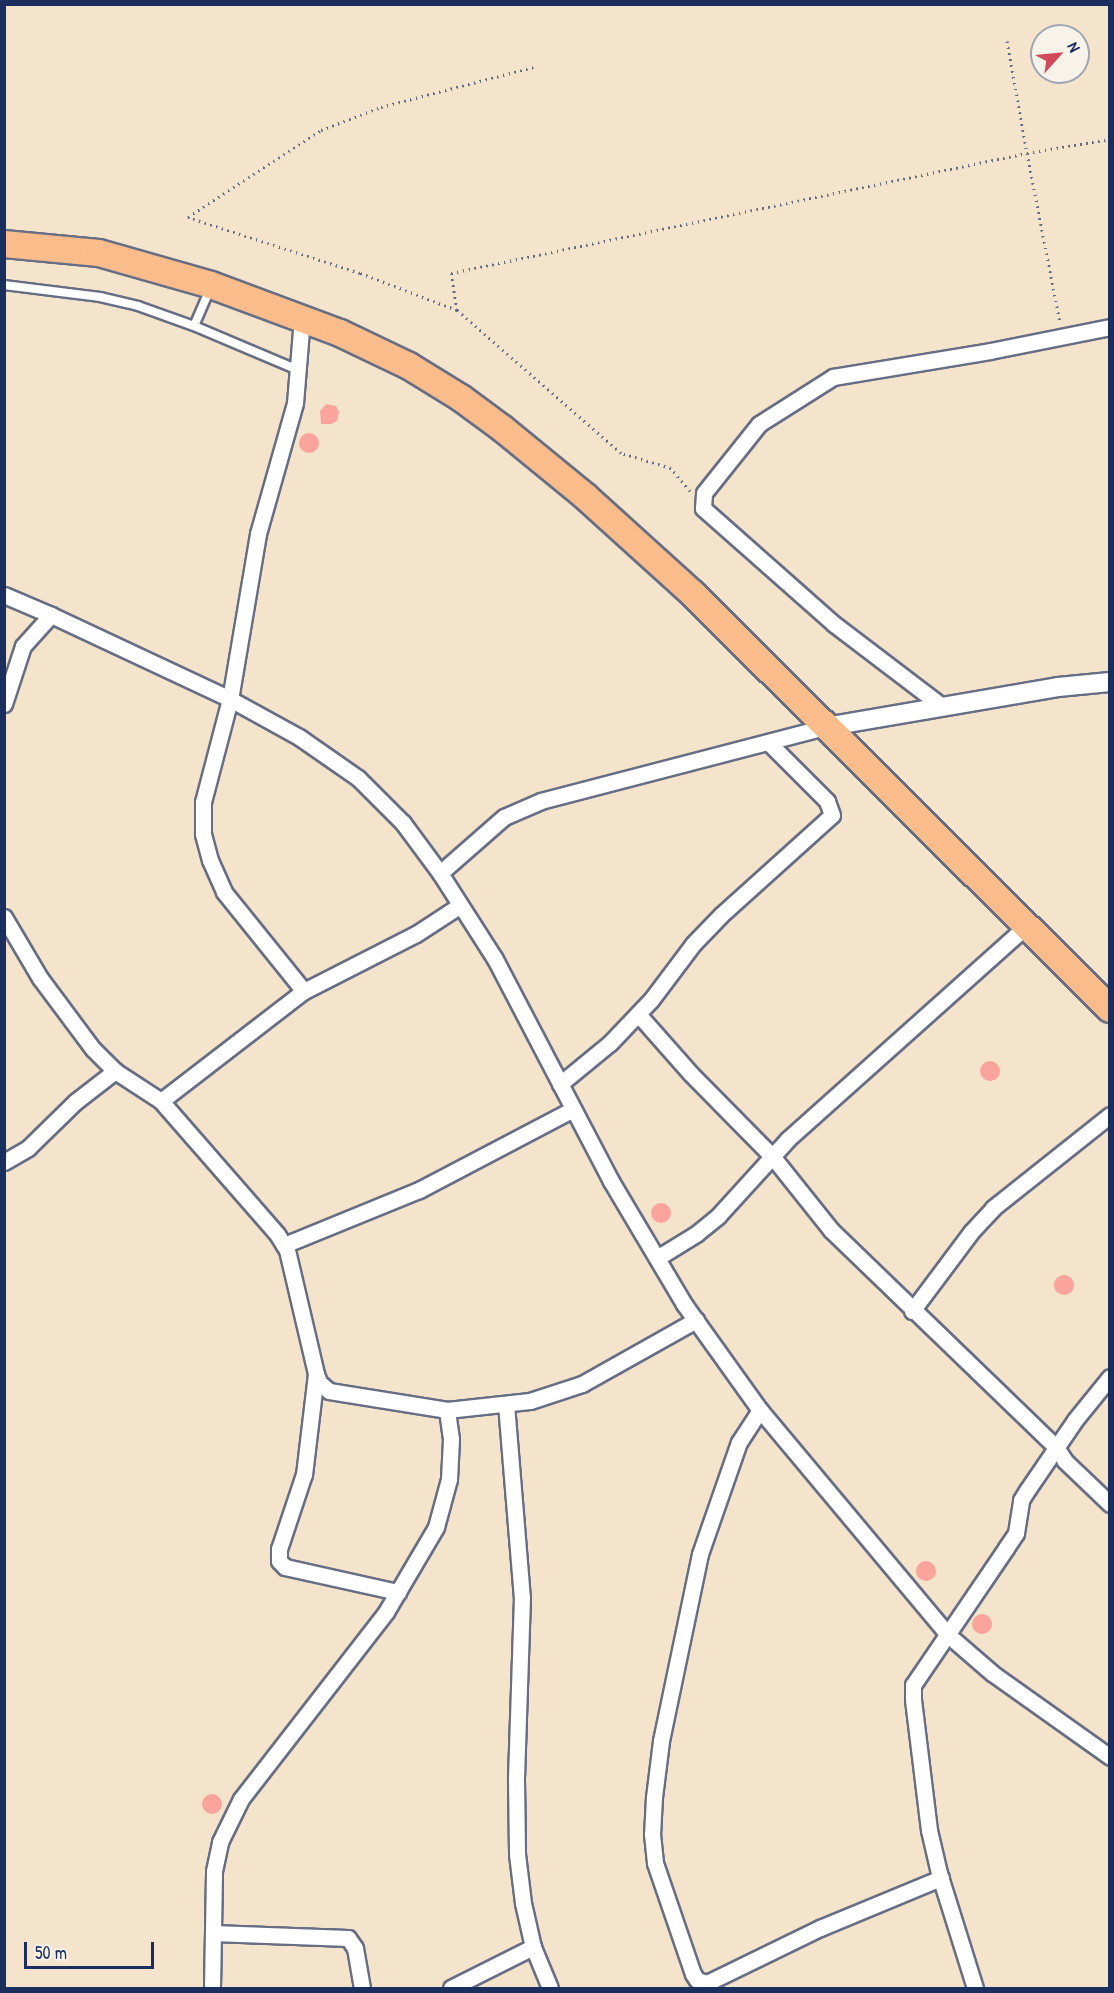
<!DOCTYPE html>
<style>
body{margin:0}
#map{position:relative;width:1114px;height:1993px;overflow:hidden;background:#f5e4cc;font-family:"Patrick Hand",sans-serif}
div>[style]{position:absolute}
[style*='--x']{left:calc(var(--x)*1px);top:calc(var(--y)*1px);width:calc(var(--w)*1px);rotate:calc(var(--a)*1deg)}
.building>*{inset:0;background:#faa49d}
.round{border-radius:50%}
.path>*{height:3px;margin-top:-1.5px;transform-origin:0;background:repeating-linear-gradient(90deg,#676e84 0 1.5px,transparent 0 6px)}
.roads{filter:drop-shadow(2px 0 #676e84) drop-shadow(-2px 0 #676e84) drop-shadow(0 2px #676e84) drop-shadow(0 -2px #676e84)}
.service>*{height:8px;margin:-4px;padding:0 4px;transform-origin:4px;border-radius:4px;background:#fff}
.minor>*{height:15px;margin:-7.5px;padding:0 7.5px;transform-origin:7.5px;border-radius:7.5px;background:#fff}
.tertiary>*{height:18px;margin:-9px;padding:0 9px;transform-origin:9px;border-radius:9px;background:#fff}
.trunk>*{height:26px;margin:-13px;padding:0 13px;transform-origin:13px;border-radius:13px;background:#f9bc8a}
span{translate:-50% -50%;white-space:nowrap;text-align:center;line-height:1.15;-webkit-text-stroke:5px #f7f3e8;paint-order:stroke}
.frame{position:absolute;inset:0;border:6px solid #1b2f5e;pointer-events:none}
.north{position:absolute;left:1030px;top:24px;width:60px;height:60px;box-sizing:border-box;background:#f7f3e8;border:2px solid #9fa5b1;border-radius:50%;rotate:63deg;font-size:16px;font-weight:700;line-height:24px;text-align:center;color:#1b2f5e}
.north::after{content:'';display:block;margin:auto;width:21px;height:27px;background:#d1495b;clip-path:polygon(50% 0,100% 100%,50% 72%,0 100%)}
.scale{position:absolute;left:24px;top:1942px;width:130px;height:27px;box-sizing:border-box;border:3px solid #1b2f5e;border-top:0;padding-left:8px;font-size:18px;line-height:21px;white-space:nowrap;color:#1b2f5e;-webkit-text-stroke:4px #f7f3e8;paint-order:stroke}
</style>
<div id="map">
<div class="building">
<div style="clip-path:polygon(326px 404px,336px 406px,339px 412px,337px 421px,331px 424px,321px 424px,320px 411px)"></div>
<div class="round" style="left:299px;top:433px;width:20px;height:20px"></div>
<div class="round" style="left:980px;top:1061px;width:20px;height:20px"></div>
<div class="round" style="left:651px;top:1203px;width:20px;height:20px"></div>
<div class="round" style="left:1054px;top:1275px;width:20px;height:20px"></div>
<div class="round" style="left:916px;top:1561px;width:20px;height:20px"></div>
<div class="round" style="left:972px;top:1614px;width:20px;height:20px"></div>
<div class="round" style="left:202px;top:1794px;width:20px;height:20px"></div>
</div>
<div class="path">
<div style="--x:1007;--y:41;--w:114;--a:79.9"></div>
<div style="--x:1027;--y:153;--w:84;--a:-9.6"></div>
<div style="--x:457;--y:310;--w:104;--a:-159.1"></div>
<div style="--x:360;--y:273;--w:181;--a:-162"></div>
<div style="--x:188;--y:217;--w:159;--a:-33.2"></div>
<div style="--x:321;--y:130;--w:64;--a:-21"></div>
<div style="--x:381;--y:107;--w:158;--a:-14.7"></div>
<div style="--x:690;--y:491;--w:30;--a:-130"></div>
<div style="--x:671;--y:468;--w:52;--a:-163.3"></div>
<div style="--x:621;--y:453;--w:218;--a:-138.9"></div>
<div style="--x:457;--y:310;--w:37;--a:-99"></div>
<div style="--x:451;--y:273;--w:588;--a:-11.77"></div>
<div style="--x:1027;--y:153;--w:172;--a:79"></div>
</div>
<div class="roads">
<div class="service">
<div style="--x:4;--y:285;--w:97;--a:7.1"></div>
<div style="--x:100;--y:297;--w:39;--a:13"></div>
<div style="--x:138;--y:306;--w:59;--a:19.7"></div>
<div style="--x:194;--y:326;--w:111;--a:22.9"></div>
<div style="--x:194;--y:326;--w:40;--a:-66.6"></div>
</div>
<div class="minor">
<div style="--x:302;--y:318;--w:85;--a:94.7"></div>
<div style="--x:295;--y:403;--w:136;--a:105.8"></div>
<div style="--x:258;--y:534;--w:167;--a:99.6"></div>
<div style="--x:230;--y:699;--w:106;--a:104.7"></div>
<div style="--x:203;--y:802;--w:32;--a:90"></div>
<div style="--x:203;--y:834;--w:27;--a:75"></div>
<div style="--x:210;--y:860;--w:35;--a:66"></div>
<div style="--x:224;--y:892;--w:127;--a:51.1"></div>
<div style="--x:4;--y:595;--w:51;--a:23.1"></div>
<div style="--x:4;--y:704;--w:61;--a:-71.9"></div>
<div style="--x:23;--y:646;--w:42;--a:-47.9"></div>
<div style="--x:51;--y:615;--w:198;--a:25.1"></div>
<div style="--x:230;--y:699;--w:79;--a:28.8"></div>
<div style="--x:299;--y:737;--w:72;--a:34.8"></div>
<div style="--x:358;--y:778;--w:64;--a:45"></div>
<div style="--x:403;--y:823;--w:62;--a:53.5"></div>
<div style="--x:943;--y:707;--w:137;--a:-142.7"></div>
<div style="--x:834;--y:624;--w:175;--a:-138.5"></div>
<div style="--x:703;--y:508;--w:15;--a:-86"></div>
<div style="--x:704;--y:493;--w:88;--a:-51.4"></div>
<div style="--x:759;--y:424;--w:88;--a:-32.4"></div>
<div style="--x:833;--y:377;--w:159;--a:-9.4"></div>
<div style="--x:990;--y:351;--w:122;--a:-11.3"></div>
<div style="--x:825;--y:727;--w:293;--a:165.4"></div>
<div style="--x:541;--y:801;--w:40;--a:156.6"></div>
<div style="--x:504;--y:817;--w:85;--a:138.8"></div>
<div style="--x:440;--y:873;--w:102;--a:57.4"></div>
<div style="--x:495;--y:959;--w:250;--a:62.4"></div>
<div style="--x:611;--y:1181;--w:143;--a:59.3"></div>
<div style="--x:684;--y:1304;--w:130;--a:54.4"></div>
<div style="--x:760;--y:1410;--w:292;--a:50.1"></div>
<div style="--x:947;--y:1634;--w:60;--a:40.9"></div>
<div style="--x:992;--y:1673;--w:145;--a:35.4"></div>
<div style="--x:4;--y:917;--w:71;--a:59.5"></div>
<div style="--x:40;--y:978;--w:89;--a:53.3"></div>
<div style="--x:93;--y:1049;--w:31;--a:45"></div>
<div style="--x:115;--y:1071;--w:55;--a:33.1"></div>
<div style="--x:161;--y:1101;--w:176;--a:48.9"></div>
<div style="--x:277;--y:1234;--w:19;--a:58"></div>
<div style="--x:287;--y:1250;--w:127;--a:76.8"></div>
<div style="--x:316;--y:1374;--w:9;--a:69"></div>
<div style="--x:319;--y:1382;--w:13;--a:42"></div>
<div style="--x:329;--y:1391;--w:120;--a:9.1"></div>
<div style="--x:447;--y:1410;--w:83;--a:-6.2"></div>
<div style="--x:530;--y:1401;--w:55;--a:-18.1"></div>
<div style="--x:582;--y:1384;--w:131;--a:-29.3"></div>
<div style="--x:638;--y:1014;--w:80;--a:48.5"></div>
<div style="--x:691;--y:1074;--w:115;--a:45.4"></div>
<div style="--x:772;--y:1156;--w:95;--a:51.4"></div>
<div style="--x:831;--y:1230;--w:313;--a:44"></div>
<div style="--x:1056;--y:1447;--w:17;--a:57"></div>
<div style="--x:1065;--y:1461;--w:62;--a:43.7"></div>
<div style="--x:560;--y:1084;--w:65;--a:-39.4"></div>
<div style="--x:610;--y:1043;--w:59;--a:-46.4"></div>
<div style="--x:651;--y:1000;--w:71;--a:-53"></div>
<div style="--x:694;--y:943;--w:39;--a:-46"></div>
<div style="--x:721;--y:915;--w:149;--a:-42"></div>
<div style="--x:832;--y:815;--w:15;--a:-110"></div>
<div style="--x:827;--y:801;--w:82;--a:-135"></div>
<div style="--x:161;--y:1101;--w:180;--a:-37.6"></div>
<div style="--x:304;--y:991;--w:126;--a:-27"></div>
<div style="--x:416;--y:934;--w:51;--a:-33.1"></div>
<div style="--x:4;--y:1162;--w:28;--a:-30"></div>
<div style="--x:28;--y:1148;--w:66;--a:-44.4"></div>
<div style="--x:75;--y:1102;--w:51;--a:-37.8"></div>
<div style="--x:284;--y:1245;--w:146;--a:-22.2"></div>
<div style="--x:419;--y:1190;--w:174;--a:-27.7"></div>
<div style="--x:657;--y:1258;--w:46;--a:-31.6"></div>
<div style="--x:696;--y:1234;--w:28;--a:-39"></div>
<div style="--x:718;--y:1216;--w:104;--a:-47.7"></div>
<div style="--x:788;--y:1139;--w:319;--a:-41.8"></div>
<div style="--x:912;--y:1311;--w:99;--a:-53.2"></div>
<div style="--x:971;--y:1232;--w:33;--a:-47"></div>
<div style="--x:993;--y:1208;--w:149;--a:-38.5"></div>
<div style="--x:316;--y:1374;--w:101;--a:96.8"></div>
<div style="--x:304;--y:1474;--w:79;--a:108.4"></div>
<div style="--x:279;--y:1549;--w:12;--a:90"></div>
<div style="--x:279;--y:1561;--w:8;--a:45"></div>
<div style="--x:285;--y:1567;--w:116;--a:12.5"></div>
<div style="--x:506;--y:1404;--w:194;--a:85.3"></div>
<div style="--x:522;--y:1597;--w:183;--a:91.9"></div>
<div style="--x:516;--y:1780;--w:74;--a:89.2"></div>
<div style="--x:517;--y:1854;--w:49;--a:83"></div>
<div style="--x:523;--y:1903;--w:45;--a:77.2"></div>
<div style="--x:533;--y:1947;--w:44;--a:67.5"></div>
<div style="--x:760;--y:1410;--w:38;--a:123"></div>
<div style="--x:739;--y:1442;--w:119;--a:109.2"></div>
<div style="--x:700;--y:1554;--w:191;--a:101.8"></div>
<div style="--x:661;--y:1741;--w:56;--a:97.1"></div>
<div style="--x:654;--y:1797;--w:37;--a:93"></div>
<div style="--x:652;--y:1834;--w:29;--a:84"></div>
<div style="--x:655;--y:1863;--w:117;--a:71.1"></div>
<div style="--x:693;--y:1974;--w:7;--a:56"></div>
<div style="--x:697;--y:1980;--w:10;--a:17"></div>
<div style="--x:707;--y:1983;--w:126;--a:-26"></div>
<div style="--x:820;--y:1928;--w:131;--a:-22.5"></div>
<div style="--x:213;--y:1933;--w:135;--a:2.1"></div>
<div style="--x:348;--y:1938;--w:12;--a:55"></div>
<div style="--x:355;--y:1948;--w:41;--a:80.1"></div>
<div style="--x:212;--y:1988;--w:117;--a:-89"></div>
<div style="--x:214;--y:1871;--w:30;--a:-78"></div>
<div style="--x:220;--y:1842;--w:48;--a:-64"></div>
<div style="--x:241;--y:1799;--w:237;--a:-52.2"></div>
<div style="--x:386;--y:1612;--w:99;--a:-59.5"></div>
<div style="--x:436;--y:1527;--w:50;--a:-74.8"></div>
<div style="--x:449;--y:1479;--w:40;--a:-87.1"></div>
<div style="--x:451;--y:1439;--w:29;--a:-98"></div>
<div style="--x:451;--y:1988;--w:92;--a:-26.6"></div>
<div style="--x:975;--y:1988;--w:121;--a:-107.4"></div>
<div style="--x:939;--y:1873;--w:44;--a:-103.1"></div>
<div style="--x:929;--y:1830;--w:132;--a:-97"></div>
<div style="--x:913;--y:1699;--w:14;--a:-90"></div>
<div style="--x:913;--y:1685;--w:166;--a:-55.8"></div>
<div style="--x:1006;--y:1548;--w:18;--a:-56"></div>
<div style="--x:1016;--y:1533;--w:33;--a:-81"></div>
<div style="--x:1021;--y:1500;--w:13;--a:-58"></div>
<div style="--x:1028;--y:1489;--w:83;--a:-55.7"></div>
<div style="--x:1075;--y:1420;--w:55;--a:-50.9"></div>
</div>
<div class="tertiary">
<div style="--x:825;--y:727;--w:236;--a:-9.7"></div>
<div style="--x:1058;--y:687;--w:52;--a:-5.5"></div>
</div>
<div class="trunk">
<div style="--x:4;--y:244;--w:95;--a:5.4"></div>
<div style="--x:99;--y:253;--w:116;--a:15.9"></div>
<div style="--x:211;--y:285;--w:138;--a:20.4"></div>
<div style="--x:340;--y:333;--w:76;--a:25.6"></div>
<div style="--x:409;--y:366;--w:61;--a:31.6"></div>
<div style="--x:461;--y:398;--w:52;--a:36.4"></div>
<div style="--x:503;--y:429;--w:107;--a:39.3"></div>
<div style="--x:586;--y:497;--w:144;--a:42.2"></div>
<div style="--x:693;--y:594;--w:588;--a:44.86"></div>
</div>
</div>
<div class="frame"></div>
<div class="north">N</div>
<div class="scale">50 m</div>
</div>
